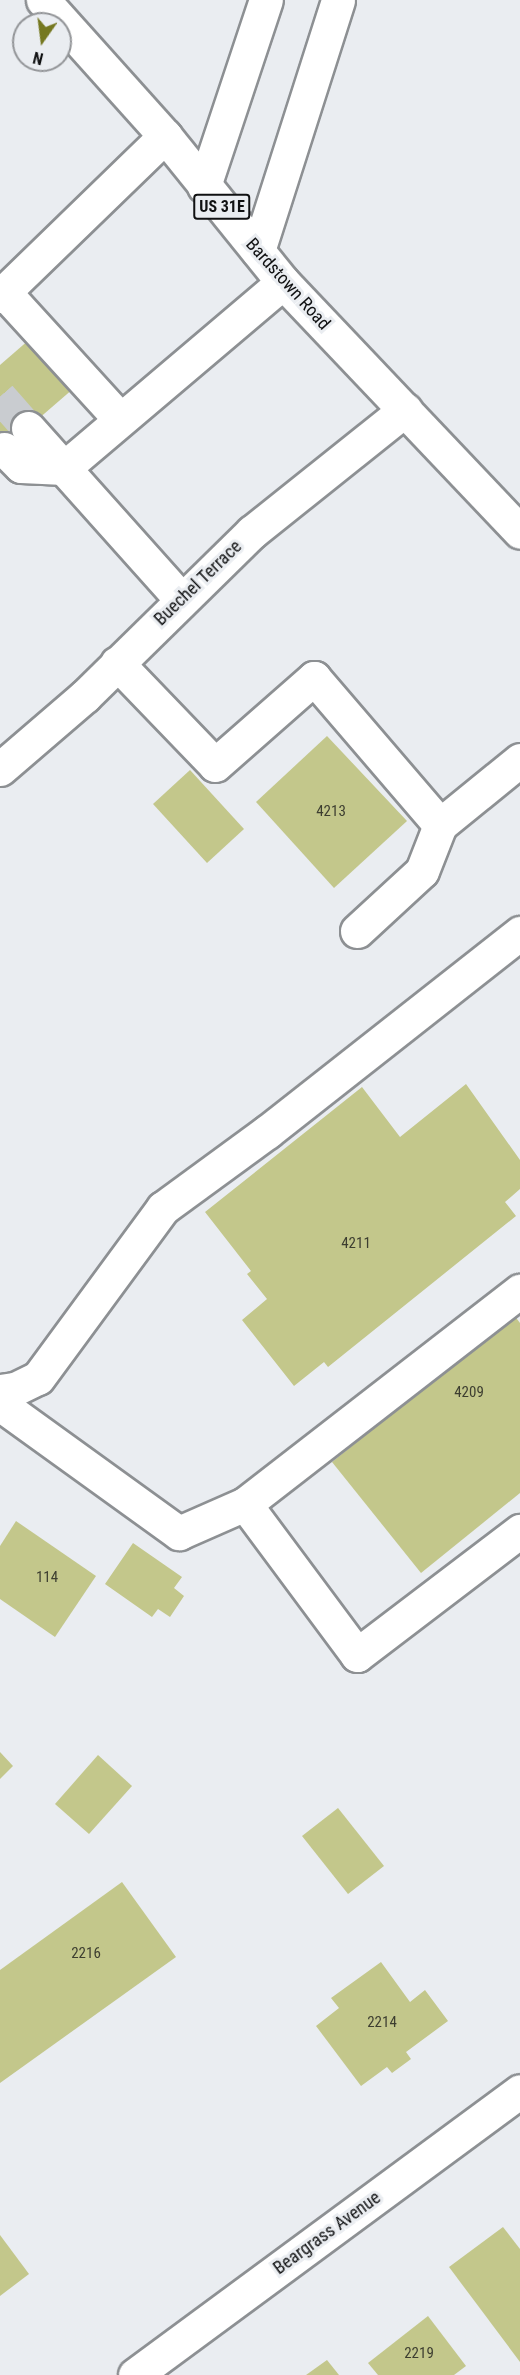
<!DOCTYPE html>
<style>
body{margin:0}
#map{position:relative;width:520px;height:2375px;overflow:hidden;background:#eaedf1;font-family:"Roboto Condensed",sans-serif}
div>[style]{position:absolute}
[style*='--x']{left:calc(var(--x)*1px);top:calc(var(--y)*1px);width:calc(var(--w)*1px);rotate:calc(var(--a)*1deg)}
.building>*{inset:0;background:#c3c78b}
.minor-tunnel>*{height:33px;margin-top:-16.5px;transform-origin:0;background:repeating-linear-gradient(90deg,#c9ccd0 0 33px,transparent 0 49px)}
.roads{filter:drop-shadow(2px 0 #8d9093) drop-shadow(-2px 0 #8d9093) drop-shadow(0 2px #8d9093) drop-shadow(0 -2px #8d9093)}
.minor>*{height:33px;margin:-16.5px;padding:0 16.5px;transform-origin:16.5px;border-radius:16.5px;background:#fff}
.major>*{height:33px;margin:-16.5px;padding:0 16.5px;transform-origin:16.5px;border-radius:16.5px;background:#fff}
span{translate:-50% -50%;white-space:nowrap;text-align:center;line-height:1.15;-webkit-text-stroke:6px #eaedf1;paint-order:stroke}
.number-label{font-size:15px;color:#3d3e30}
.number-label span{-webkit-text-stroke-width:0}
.shield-label span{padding:2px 4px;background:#eaedf1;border:2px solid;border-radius:4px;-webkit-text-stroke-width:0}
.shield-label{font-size:16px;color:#101112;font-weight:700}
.street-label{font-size:18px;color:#101112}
.north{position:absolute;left:12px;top:12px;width:60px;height:60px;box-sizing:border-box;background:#eaedf1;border:2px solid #939598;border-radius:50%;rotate:194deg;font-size:16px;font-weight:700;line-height:24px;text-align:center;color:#101112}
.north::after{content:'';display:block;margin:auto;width:21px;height:27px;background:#757820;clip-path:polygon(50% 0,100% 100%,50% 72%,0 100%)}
</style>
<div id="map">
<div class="building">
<div style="clip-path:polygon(30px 339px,74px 388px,0 452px,0 365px)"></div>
<div style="clip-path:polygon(327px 736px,407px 821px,334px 888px,256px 802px)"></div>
<div style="clip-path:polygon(190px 770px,244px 829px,207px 863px,153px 804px)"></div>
<div style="clip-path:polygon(466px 1084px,520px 1160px,520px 1189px,505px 1202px,516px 1216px,328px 1367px,324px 1362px,294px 1386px,242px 1320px,267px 1299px,247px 1274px,251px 1271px,205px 1212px,362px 1087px,400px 1137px)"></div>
<div style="clip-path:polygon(514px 1315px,520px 1323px,520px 1493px,421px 1573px,332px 1462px)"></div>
<div style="clip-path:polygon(16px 1521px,96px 1576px,55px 1637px,0 1599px,0 1546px)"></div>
<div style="clip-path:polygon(133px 1543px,182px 1577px,174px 1588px,184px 1596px,170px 1617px,158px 1609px,152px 1617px,105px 1584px)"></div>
<div style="clip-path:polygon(0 1752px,13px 1766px,0 1779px)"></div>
<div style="clip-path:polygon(98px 1755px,132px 1786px,89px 1834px,55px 1804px)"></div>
<div style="clip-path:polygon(338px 1808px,384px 1866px,348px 1894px,302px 1836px)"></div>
<div style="clip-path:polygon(122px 1882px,176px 1957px,0 2083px,0 1970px)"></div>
<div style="clip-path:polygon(381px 1962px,410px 2002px,425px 1990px,448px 2021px,406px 2052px,411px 2059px,407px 2062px,392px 2073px,387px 2067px,361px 2086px,316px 2026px,339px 2008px,331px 1998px)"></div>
<div style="clip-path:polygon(503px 2227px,520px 2249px,520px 2362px,449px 2267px)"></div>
<div style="clip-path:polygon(0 2235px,29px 2274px,0 2296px)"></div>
<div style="clip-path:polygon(428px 2316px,466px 2366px,454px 2375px,378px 2375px,368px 2363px)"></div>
<div style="clip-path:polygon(327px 2360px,339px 2375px,306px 2375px)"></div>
</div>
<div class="minor-tunnel">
<div style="--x:0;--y:396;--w:43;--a:48.8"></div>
</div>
<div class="roads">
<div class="minor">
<div style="--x:204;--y:186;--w:196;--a:-71.6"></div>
<div style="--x:258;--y:251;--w:263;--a:-72.3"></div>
<div style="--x:4;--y:292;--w:172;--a:47.6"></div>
<div style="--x:0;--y:296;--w:230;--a:-44.1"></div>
<div style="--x:28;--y:428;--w:228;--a:48.2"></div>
<div style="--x:4;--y:449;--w:24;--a:45"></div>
<div style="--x:21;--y:466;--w:43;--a:2.7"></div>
<div style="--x:64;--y:468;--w:287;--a:-40.3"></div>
<div style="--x:117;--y:663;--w:141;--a:46.1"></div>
<div style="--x:215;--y:765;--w:132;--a:-41.3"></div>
<div style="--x:314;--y:678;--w:194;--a:49.4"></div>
<div style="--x:440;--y:825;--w:103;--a:-39.1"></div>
<div style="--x:0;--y:769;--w:112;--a:-40.7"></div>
<div style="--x:85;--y:696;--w:234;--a:-44.5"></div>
<div style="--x:252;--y:532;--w:196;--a:-38.6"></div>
<div style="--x:357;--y:931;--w:88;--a:-42.7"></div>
<div style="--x:422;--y:871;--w:49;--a:-68.6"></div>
<div style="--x:0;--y:1391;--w:15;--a:-8"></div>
<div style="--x:15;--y:1389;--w:25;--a:-26"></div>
<div style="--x:38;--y:1378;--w:211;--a:-53.7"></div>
<div style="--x:163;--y:1208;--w:129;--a:-36.2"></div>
<div style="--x:267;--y:1132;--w:322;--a:-38.2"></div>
<div style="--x:0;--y:1404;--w:221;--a:35.8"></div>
<div style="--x:179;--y:1533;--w:72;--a:-23.7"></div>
<div style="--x:245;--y:1504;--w:348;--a:-37.8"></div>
<div style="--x:245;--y:1504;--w:188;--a:53.4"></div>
<div style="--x:357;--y:1655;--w:205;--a:-37.3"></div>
<div style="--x:135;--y:2375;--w:478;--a:-36.4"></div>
</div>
<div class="major">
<div style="--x:43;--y:0;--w:183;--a:48.1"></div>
<div style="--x:165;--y:136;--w:188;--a:51.1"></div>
<div style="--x:283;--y:282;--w:344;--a:46.5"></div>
</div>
</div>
<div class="number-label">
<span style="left:331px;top:812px">4213</span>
<span style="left:356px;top:1244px">4211</span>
<span style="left:469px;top:1393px">4209</span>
<span style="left:47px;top:1578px">114</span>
<span style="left:86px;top:1954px">2216</span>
<span style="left:382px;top:2023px">2214</span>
<span style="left:419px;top:2354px">2219</span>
</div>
<div class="shield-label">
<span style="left:222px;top:207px">US 31E</span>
</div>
<div class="street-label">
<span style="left:288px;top:284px;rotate:48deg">Bardstown Road</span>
<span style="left:198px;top:583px;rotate:-44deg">Buechel Terrace</span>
<span style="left:327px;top:2233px;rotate:-36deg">Beargrass Avenue</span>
</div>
<div class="north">N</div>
</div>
